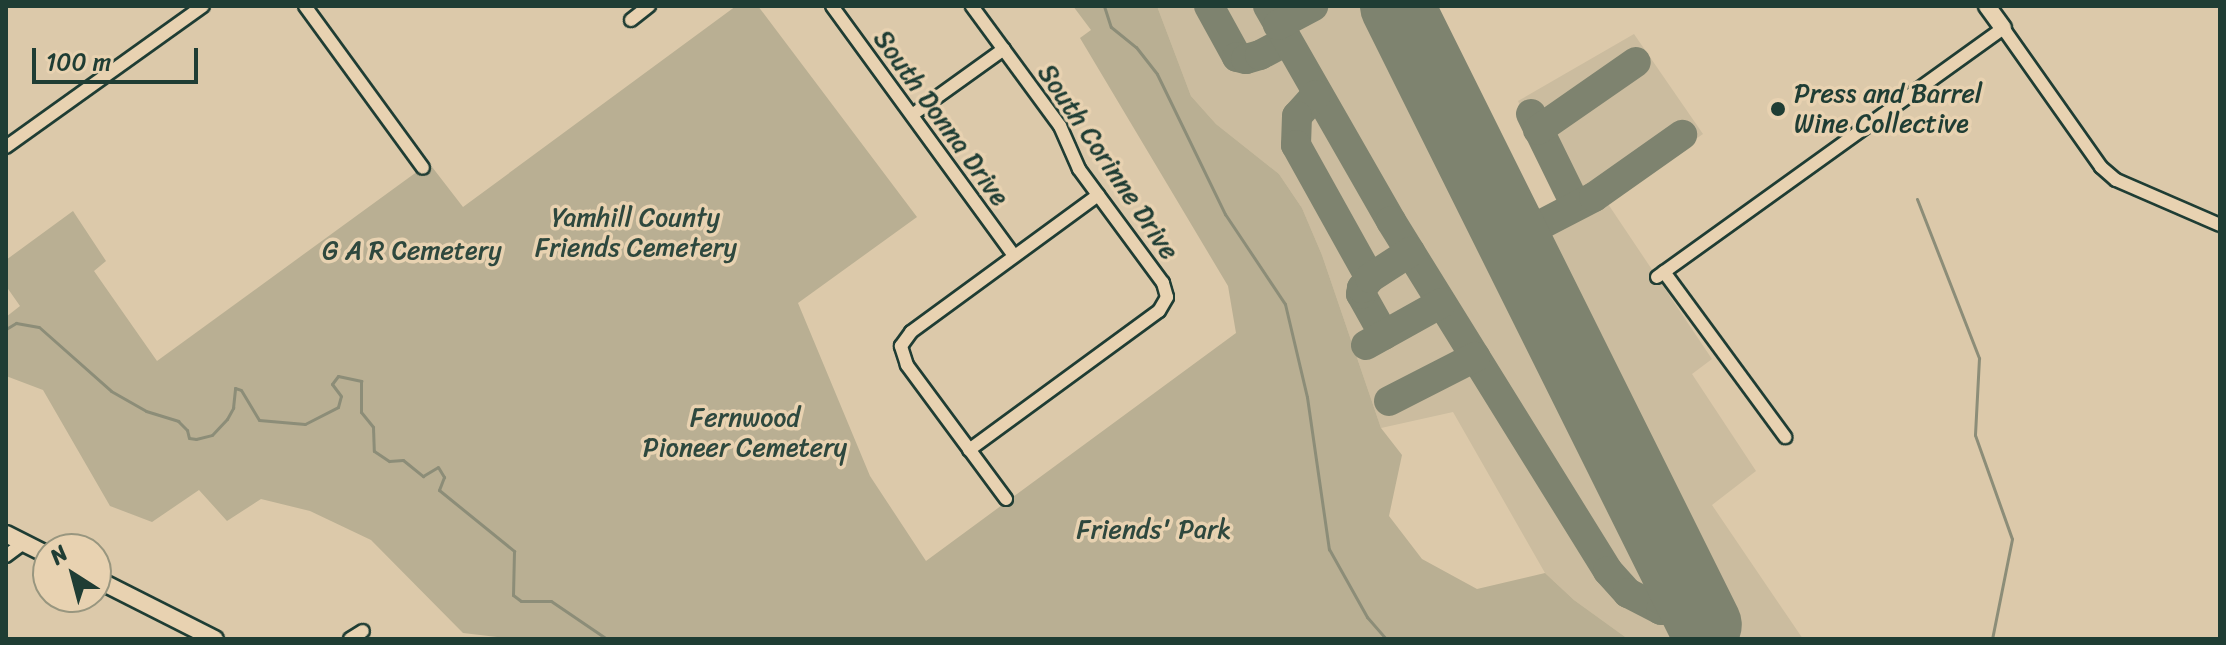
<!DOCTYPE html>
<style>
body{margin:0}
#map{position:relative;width:2226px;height:645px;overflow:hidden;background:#dcc9aa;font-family:Sriracha,sans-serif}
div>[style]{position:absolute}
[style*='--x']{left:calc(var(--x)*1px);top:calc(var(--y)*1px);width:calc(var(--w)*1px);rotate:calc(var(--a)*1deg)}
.built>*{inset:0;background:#cbbc9f}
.green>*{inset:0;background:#b9af93}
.stream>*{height:3px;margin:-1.5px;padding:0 1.5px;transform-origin:1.5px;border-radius:1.5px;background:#8c8d78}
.taxiway>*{height:30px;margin:-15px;padding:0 15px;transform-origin:15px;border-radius:15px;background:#7e836f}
.runway>*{height:74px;margin:-37px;padding:0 37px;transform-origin:37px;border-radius:37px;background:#7e836f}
.roads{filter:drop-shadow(2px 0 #1f3d34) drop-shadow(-2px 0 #1f3d34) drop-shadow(0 2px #1f3d34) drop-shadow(0 -2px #1f3d34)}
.street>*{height:12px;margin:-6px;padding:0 6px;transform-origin:6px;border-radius:6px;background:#e8d2b1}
.secondary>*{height:16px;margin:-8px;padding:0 8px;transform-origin:8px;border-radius:8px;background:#e8d2b1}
.dots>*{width:22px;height:22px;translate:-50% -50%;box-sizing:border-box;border:4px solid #e8d2b1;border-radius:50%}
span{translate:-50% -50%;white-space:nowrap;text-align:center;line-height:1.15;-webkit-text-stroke:7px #e8d2b1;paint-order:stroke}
.poi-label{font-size:26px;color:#1f3d34}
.left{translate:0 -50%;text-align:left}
.street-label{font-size:26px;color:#1f3d34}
.park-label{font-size:26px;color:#2e483e}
.frame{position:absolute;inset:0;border:8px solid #1f3d34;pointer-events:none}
.north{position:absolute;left:32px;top:533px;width:80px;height:80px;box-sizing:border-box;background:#e8d2b1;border:2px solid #98967f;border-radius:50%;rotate:324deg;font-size:22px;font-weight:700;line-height:32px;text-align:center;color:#1f3d34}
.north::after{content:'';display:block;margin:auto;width:28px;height:36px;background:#1f3d34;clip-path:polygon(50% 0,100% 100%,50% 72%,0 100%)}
.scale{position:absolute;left:32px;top:48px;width:166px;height:36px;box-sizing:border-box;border:4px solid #1f3d34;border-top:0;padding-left:10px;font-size:24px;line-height:28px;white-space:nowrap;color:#1f3d34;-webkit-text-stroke:6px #e8d2b1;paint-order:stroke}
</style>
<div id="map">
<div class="built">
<div style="clip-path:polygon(1157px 6px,1417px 6px,1523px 217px,1563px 199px,1518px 101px,1634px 34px,1703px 134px,1606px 201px,1712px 359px,1692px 374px,1756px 471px,1712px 505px,1803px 639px,1628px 639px,1574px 600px,1545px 573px,1453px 412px,1381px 428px,1322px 255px,1302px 208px,1279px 174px,1216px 124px,1191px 96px)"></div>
</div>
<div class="green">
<div style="clip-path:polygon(736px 6px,758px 6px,917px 217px,798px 303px,870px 476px,926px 561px,1236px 333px,1228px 286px,1080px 38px,1091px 30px,1073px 6px,1157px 6px,1191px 96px,1216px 124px,1279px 174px,1302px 208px,1322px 255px,1381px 428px,1402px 455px,1389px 516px,1422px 559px,1477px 589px,1545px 573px,1574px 600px,1628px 639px,514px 639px,463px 633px,371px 540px,310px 511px,261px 499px,227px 521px,199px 490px,152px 522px,110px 506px,43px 390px,6px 376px,6px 317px,20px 306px,6px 286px,6px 260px,73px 211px,106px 261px,94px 271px,157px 361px,429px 163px,463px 207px)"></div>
</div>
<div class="stream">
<div style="--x:1104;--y:6;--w:22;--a:72"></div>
<div style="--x:1111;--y:27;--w:32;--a:39"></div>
<div style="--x:1136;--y:47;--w:34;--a:52"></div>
<div style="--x:1157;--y:74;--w:156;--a:64.1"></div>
<div style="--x:1225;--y:214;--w:108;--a:56.3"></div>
<div style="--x:1285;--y:304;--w:96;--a:76.7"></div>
<div style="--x:1307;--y:397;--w:154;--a:81.8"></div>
<div style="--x:1329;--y:549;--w:78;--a:60.8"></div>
<div style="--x:1367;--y:617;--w:29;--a:49"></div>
<div style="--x:1917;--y:199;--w:171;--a:68.7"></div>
<div style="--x:1979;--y:358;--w:77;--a:93"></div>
<div style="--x:1975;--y:435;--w:110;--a:70.4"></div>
<div style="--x:2012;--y:539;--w:102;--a:101.3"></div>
<div style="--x:6;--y:329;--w:12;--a:-31"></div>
<div style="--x:16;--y:323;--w:23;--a:10"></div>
<div style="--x:39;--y:327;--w:96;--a:41.6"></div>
<div style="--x:111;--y:391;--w:40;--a:29.7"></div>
<div style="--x:146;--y:411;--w:34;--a:17"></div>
<div style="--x:178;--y:421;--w:13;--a:45"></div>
<div style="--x:187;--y:430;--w:8;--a:76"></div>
<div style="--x:189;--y:438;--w:7;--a:8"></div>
<div style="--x:196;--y:439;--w:16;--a:-14"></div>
<div style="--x:212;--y:435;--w:22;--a:-47"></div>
<div style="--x:227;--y:419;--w:13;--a:-61"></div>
<div style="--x:233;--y:408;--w:20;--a:-84"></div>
<div style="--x:235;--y:388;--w:6;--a:18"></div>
<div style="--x:241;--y:390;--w:35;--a:59"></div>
<div style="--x:259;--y:420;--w:46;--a:5"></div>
<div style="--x:305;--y:424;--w:37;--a:-27"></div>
<div style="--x:338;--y:407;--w:11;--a:-75"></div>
<div style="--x:341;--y:396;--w:15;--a:-127"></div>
<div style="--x:332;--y:384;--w:10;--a:-53"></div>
<div style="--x:338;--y:376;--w:24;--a:12"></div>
<div style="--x:361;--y:381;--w:31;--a:90"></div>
<div style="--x:361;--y:412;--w:19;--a:51"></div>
<div style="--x:373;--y:427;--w:24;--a:88"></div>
<div style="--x:374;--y:451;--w:18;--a:34"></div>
<div style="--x:389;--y:461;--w:14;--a:-4"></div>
<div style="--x:403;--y:460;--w:26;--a:39"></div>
<div style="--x:423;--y:476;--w:17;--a:-31"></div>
<div style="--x:438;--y:467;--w:12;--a:59"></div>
<div style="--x:444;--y:477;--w:14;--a:111"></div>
<div style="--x:439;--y:490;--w:97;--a:39.1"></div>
<div style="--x:514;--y:551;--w:44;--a:91.3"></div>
<div style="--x:513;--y:595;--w:10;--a:37"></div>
<div style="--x:521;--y:601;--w:30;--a:0"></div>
<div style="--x:551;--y:601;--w:68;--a:34.2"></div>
</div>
<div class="taxiway">
<div style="--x:1209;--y:6;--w:58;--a:61.2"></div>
<div style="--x:1237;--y:57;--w:9;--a:13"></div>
<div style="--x:1246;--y:59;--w:15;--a:-16"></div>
<div style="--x:1260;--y:55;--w:30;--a:-28"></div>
<div style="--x:1268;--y:6;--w:248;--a:60.2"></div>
<div style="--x:1391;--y:221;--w:412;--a:58.2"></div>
<div style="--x:1608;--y:571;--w:30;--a:48"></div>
<div style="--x:1628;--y:593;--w:37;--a:27"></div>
<div style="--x:1661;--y:610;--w:22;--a:-16"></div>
<div style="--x:1682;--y:604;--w:20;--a:-79"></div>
<div style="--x:1278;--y:25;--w:40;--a:-28"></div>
<div style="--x:1316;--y:95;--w:28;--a:132"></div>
<div style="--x:1297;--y:116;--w:29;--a:92"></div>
<div style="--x:1296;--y:145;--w:152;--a:60.9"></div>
<div style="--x:1531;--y:114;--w:102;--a:63.9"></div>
<div style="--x:1538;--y:130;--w:119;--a:-34.8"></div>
<div style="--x:1513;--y:239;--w:91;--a:-27.4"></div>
<div style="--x:1594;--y:197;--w:108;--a:-35.2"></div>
<div style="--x:1384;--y:335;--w:47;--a:-119.3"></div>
<div style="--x:1361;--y:294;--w:6;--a:-81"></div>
<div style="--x:1362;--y:288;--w:13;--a:-51"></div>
<div style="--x:1370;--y:278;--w:48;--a:-33"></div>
<div style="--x:1366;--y:345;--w:86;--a:-29.2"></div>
<div style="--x:1389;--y:401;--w:97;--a:-27.1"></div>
</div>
<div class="runway">
<div style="--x:1397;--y:6;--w:691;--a:63.55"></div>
</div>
<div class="roads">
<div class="street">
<div style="--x:305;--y:6;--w:200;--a:53.9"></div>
<div style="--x:832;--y:6;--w:309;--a:53.9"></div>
<div style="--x:631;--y:20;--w:23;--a:-38"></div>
<div style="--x:912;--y:115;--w:113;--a:-35.7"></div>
<div style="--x:6;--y:147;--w:242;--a:-35.6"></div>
<div style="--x:1664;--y:272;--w:205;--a:53.7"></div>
<div style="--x:1657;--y:277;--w:426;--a:-35.7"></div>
<div style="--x:2003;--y:28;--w:170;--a:54.8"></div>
<div style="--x:2101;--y:167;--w:20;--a:41"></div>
<div style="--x:2116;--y:180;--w:113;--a:23.4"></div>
<div style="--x:969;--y:450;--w:235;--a:-36.2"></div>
<div style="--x:1159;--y:311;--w:16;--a:-60"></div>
<div style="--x:1167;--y:297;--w:15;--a:-106"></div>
<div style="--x:1163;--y:283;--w:142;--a:-126.4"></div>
<div style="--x:1079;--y:169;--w:47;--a:-113.8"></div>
<div style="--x:1060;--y:126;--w:149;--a:-126.3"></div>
<div style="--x:1006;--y:499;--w:167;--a:-126.5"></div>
<div style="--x:907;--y:365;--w:20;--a:-108"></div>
<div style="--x:901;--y:346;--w:17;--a:-54"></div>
<div style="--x:911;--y:332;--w:232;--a:-36.2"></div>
<div style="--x:6;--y:556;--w:21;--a:-37"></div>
<div style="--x:350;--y:639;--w:15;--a:-32"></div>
</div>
<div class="secondary">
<div style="--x:1987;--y:6;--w:27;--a:54"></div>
<div style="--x:6;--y:534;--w:47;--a:26.6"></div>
<div style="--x:96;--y:579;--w:133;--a:26.8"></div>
</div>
</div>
<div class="dots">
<div style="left:1778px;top:109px;background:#1f3d34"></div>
</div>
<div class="poi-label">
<span class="left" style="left:1794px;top:109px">Press and Barrel<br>Wine Collective</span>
</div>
<div class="street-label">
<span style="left:941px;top:118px;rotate:54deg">South Donna Drive</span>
<span style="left:1108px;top:162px;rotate:56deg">South Corinne Drive</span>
</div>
<div class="park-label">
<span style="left:636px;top:233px">Yamhill County<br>Friends Cemetery</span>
<span style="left:412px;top:251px">G A R Cemetery</span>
<span style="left:745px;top:433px">Fernwood<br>Pioneer Cemetery</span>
<span style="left:1154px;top:530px">Friends' Park</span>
</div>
<div class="frame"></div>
<div class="north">N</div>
<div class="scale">100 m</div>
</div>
